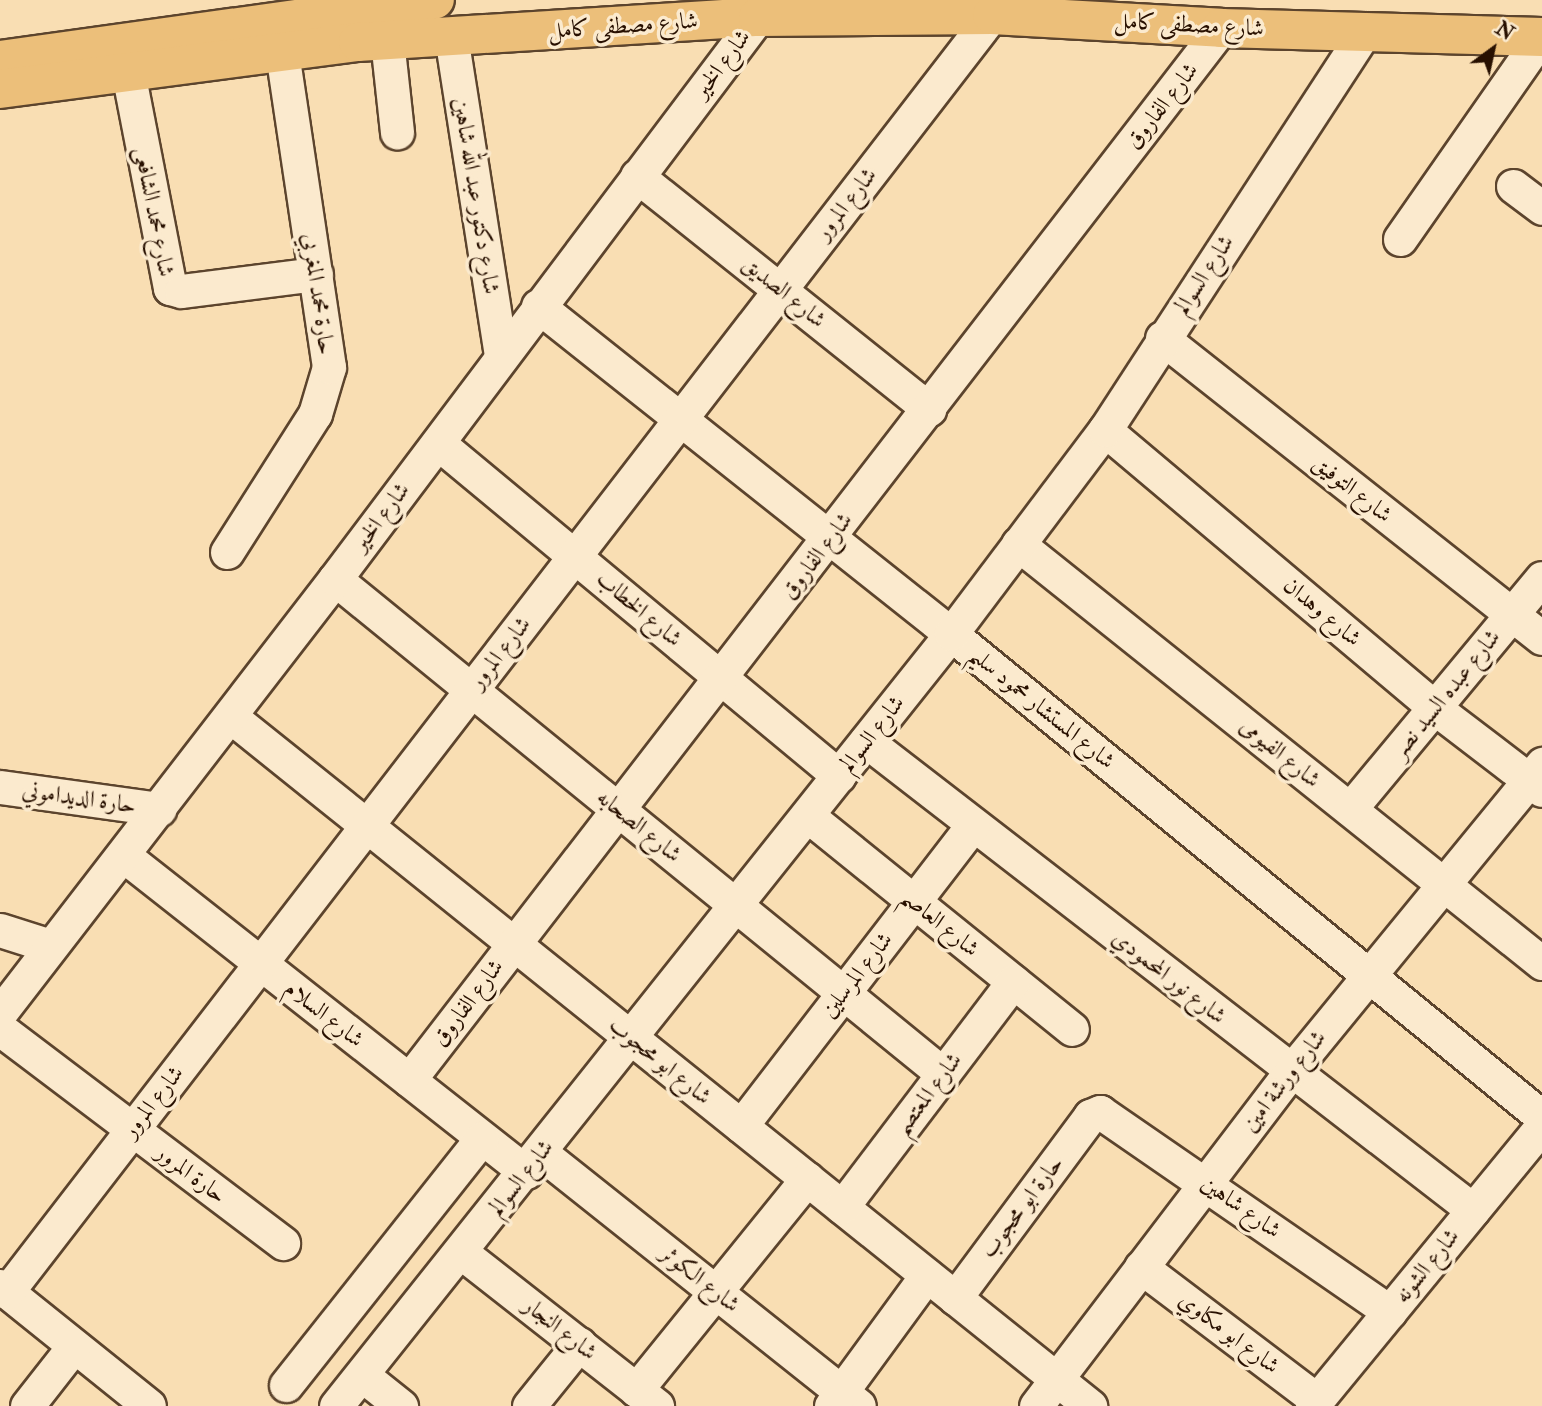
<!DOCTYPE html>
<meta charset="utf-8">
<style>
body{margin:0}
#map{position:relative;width:1542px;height:1406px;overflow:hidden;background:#f9deb3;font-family:"IM FELL Double Pica",Amiri,serif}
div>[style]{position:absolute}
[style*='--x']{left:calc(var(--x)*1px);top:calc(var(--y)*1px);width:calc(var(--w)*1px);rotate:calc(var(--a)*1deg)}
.roads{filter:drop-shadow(2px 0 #5c442d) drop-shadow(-2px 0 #5c442d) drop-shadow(0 2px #5c442d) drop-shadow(0 -2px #5c442d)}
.street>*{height:33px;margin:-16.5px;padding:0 16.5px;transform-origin:16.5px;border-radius:16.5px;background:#fbeace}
.primary>*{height:38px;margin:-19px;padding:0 19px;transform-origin:19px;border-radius:19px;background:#ecbf7a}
span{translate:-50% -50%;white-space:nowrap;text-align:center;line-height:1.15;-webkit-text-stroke:7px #fbeace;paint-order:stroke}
.street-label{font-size:23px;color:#281000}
.north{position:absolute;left:1458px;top:14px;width:70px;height:70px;-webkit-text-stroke:5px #fbeace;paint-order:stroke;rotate:33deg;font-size:19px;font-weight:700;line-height:28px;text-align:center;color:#281000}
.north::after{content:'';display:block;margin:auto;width:24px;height:32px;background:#281000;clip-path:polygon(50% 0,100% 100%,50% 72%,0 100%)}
</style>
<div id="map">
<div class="roads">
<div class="street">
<div style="--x:451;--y:36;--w:324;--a:81.1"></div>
<div style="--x:387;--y:40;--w:93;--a:83.8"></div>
<div style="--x:128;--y:72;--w:220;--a:79"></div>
<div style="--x:170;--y:288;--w:11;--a:15"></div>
<div style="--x:181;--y:291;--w:136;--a:-7.2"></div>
<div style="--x:637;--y:176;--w:374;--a:38.6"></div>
<div style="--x:1513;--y:186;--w:36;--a:37"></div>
<div style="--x:1400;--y:239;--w:246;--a:-55.1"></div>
<div style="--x:538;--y:306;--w:527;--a:38.46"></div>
<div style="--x:951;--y:634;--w:763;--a:39.26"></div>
<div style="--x:1162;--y:338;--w:484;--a:38.3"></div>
<div style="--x:1105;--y:430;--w:433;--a:40.1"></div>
<div style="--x:1436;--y:709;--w:133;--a:37.4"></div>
<div style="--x:438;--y:443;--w:521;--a:39.71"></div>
<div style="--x:1018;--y:544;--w:671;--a:38.65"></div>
<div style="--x:227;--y:552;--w:164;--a:-57.5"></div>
<div style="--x:315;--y:414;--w:49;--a:-73.4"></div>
<div style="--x:329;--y:367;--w:318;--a:-98.5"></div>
<div style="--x:335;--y:579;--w:784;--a:39.15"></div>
<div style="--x:230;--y:716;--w:1103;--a:38.74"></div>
<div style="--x:866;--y:741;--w:767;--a:37.69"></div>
<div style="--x:0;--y:787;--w:161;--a:7.9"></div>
<div style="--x:1350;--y:809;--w:300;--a:-50.3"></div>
<div style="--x:808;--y:816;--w:339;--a:38.9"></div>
<div style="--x:123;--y:855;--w:513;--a:38.19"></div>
<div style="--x:0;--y:930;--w:52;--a:17.7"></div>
<div style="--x:0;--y:1013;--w:548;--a:-52.34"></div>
<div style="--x:335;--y:579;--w:703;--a:-53.03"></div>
<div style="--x:0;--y:1029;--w:355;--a:37.1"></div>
<div style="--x:409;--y:1080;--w:1329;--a:-52.34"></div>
<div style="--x:741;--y:1126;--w:380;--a:-52.4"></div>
<div style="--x:541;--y:1153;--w:406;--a:38.5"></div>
<div style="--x:842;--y:1207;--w:283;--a:-52.8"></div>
<div style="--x:462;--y:1253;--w:248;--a:38.1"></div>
<div style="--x:1141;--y:1267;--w:221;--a:37.1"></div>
<div style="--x:0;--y:1286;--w:191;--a:38.8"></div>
<div style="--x:7;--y:1292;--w:1613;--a:-52.36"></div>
<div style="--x:955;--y:1298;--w:227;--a:-53.4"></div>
<div style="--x:1090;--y:1116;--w:11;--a:-22"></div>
<div style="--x:1100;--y:1112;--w:352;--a:34.6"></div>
<div style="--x:362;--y:1375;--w:50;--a:38.5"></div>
<div style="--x:286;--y:1385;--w:315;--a:-51.6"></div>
<div style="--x:636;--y:1390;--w:272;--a:-51"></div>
<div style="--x:27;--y:1406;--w:76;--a:-51.9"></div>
<div style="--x:336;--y:1406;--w:987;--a:-51.46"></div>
<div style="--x:951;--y:634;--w:256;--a:-53"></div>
<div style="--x:1105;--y:430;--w:478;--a:-56.9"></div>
<div style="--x:529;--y:1406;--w:80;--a:-51.1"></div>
<div style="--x:831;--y:1406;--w:162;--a:-53.8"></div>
<div style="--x:1036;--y:1406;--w:421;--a:-52.7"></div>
<div style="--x:1291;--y:1071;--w:397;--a:-50.7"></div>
<div style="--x:1312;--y:1406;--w:362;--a:-50.6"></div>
</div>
<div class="primary">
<div style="--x:0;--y:60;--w:439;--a:-7.9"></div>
<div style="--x:0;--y:89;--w:361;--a:-7.5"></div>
<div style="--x:358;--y:42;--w:401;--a:-3.6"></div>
<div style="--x:758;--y:17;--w:234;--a:-0.5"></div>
<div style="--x:992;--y:15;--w:229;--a:3.2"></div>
<div style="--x:1221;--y:28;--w:321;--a:1.6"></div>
</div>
</div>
<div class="street-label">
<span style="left:1189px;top:25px;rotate:3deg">شارع مصطفى كامل</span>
<span style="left:623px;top:26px;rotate:-4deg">شارع مصطفى كامل</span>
<span style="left:722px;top:64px;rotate:-53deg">شارع الخير</span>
<span style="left:1162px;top:106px;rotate:-52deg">شارع الفاروق</span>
<span style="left:476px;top:196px;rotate:81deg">شارع دكتور عبد الله شاهين</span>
<span style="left:846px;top:204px;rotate:-52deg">شارع المرور</span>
<span style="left:154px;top:212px;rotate:79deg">شارع محمد الشافعى</span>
<span style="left:1204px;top:275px;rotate:-57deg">شارع السوالم</span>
<span style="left:784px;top:292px;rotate:39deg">شارع الصديق</span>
<span style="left:318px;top:294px;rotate:82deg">حارة محمد المغربي</span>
<span style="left:1352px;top:489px;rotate:38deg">شارع التوفيق</span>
<span style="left:381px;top:517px;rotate:-53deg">شارع الخير</span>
<span style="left:817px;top:556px;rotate:-53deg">شارع الفاروق</span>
<span style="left:639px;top:609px;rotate:40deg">شارع الخطاب</span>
<span style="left:1322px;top:612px;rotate:40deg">شارع وهدان</span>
<span style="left:500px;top:653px;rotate:-52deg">شارع المرور</span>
<span style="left:1446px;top:694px;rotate:-51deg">شارع عبده السيد نصر</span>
<span style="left:1042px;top:708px;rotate:39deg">شارع المستشار محمود سليم</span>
<span style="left:872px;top:734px;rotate:-52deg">شارع السوالم</span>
<span style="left:1280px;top:753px;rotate:39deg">شارع الفيومى</span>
<span style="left:79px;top:798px;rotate:8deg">حارة الديداموني</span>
<span style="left:639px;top:826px;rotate:39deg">شارع الصحابه</span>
<span style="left:940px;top:923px;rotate:39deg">شارع العاصم</span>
<span style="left:857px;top:975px;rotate:-52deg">شارع المرسلين</span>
<span style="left:1169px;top:977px;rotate:38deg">شارع نور المحمودي</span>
<span style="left:468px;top:1003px;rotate:-53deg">شارع الفاروق</span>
<span style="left:324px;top:1014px;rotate:38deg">شارع السلام</span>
<span style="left:660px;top:1061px;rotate:39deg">شارع ابو محجوب</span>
<span style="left:1284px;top:1081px;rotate:-52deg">شارع ورشة امين</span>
<span style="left:928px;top:1094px;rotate:-53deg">شارع المعتصم</span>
<span style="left:153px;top:1102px;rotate:-52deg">شارع المرور</span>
<span style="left:191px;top:1174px;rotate:37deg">حارة المرور</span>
<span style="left:521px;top:1178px;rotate:-52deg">شارع السوالم</span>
<span style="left:1022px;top:1207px;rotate:-53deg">حارة ابو محجوب</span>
<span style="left:1241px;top:1207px;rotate:35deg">شارع شاهين</span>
<span style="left:1427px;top:1266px;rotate:-51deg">شارع الشونه</span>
<span style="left:700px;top:1279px;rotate:38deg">شارع الكوثر</span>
<span style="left:560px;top:1329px;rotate:38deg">شارع النجار</span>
<span style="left:1229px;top:1333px;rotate:37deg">شارع ابو مكاوي</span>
</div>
<div class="north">N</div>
</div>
